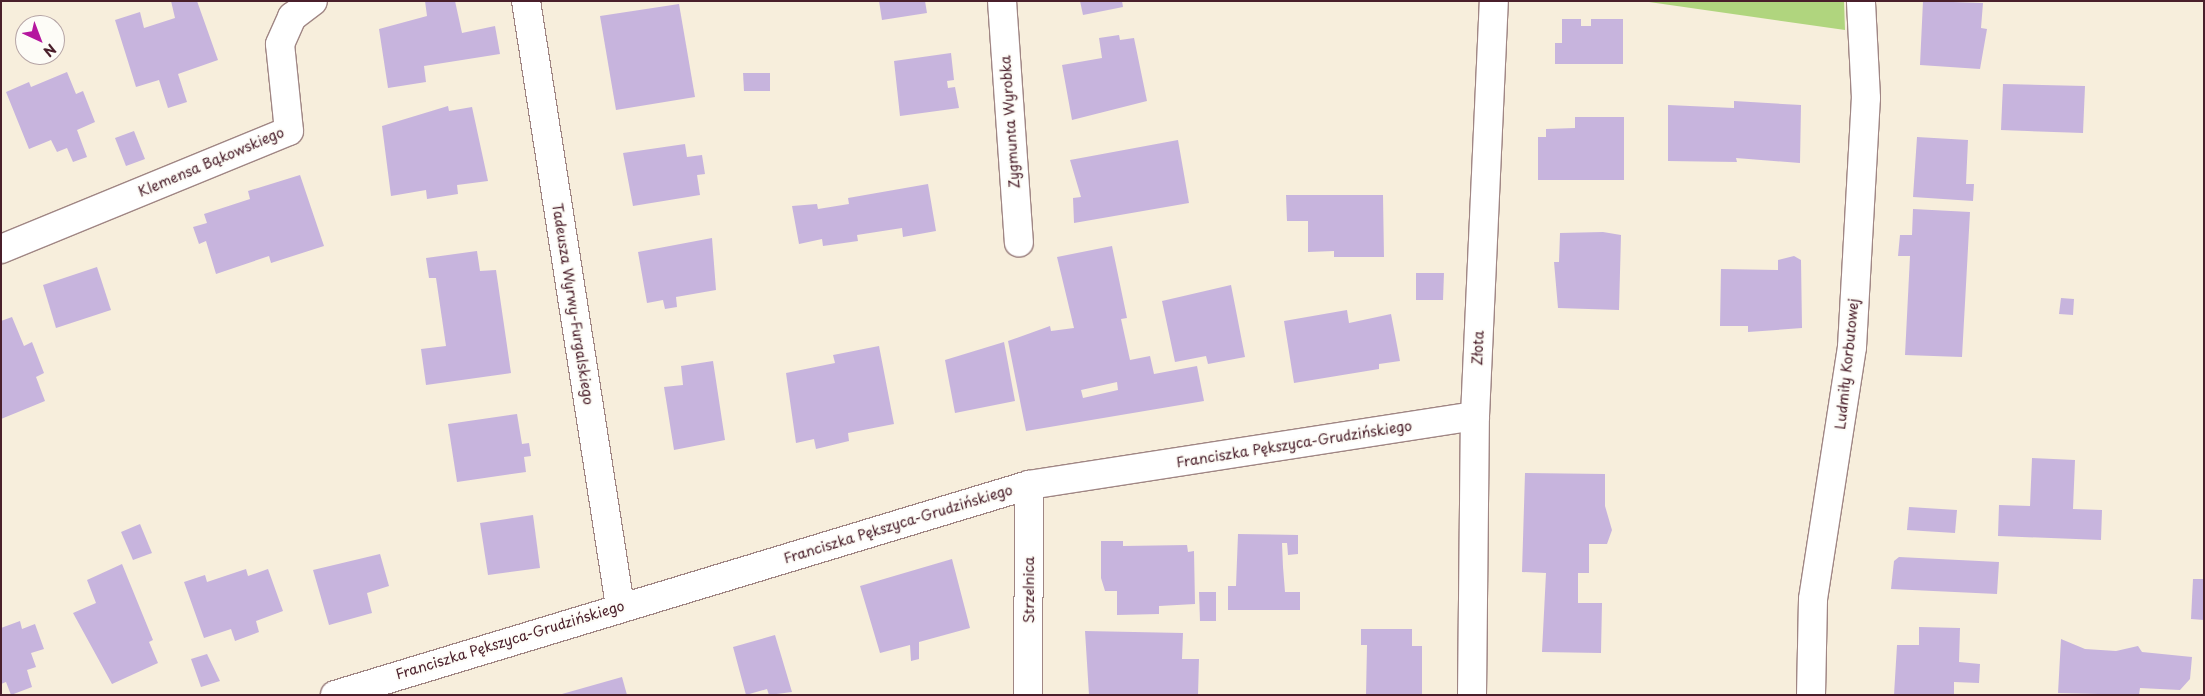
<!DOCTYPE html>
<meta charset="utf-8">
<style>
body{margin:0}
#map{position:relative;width:2205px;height:696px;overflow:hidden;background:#f7eedc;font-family:"Playpen Sans",sans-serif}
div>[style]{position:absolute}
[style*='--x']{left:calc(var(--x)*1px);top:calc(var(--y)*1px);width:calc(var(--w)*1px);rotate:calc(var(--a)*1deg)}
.green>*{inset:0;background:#b0d57e}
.building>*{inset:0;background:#c7b4dd}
.roads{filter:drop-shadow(1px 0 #a08684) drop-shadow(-1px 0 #a08684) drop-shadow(0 1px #a08684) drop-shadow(0 -1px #a08684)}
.minor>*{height:28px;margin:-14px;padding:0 14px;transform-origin:14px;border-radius:14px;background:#fff}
span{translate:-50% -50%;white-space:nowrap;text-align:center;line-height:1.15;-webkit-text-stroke:4px #fdfcf7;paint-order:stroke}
.street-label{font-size:14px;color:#4a1f2b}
.frame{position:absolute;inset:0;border:2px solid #4a1f2b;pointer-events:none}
.north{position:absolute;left:15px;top:15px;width:50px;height:50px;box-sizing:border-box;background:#fdfcf7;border:1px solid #b5a4a5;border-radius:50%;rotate:137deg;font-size:14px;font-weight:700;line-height:20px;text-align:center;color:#4a1f2b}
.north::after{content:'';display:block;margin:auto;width:18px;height:22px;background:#b5179e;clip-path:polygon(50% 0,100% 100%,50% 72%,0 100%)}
</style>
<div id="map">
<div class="green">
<div style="clip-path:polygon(1844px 1px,1845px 30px,1649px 2px,1649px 1px)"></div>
</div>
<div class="building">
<div style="clip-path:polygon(171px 1px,197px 1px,218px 60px,178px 74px,187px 102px,168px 108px,159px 80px,136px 87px,115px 20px,140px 12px,144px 28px,175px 18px)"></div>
<div style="clip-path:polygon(425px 1px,455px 1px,462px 33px,495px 26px,500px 54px,424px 66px,426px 82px,388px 88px,379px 29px,427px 16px)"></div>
<div style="clip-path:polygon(879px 1px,925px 1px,927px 13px,882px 20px)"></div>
<div style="clip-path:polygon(1080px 1px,1122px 1px,1123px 7px,1083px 15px)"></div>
<div style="clip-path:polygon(1923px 1px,1983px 3px,1981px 28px,1987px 29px,1980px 69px,1920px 65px)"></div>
<div style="clip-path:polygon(679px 4px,695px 97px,616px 110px,600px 16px)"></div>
<div style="clip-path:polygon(1562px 19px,1581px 19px,1581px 26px,1591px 26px,1591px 19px,1623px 19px,1623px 64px,1555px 64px,1555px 43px,1562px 43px)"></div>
<div style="clip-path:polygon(1119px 35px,1120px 40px,1134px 38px,1147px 101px,1072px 120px,1062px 65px,1102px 58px,1099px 38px)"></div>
<div style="clip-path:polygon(951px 53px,954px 80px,947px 81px,948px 88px,955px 87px,959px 108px,900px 116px,894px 61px)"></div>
<div style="clip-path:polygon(67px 72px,76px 94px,83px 91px,95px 122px,77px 130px,87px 157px,73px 162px,67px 148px,57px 152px,51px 140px,29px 149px,6px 92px,29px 82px,31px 87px)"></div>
<div style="clip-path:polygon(743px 73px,770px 73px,770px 91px,744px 91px)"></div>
<div style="clip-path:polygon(2003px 84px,2085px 86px,2083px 133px,2001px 130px)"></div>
<div style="clip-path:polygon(1734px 101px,1801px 105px,1800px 163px,1736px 158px,1737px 162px,1668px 161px,1668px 105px,1734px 108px)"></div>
<div style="clip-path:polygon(448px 106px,449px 111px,472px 107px,488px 181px,457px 185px,458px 194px,427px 199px,426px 190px,391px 196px,382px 126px)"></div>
<div style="clip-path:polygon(1575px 117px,1624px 117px,1624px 180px,1538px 180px,1538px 137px,1546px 137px,1546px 129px,1575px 128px)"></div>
<div style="clip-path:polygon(134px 131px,145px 159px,126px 166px,115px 138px)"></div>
<div style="clip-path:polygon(1917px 137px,1968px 140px,1966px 184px,1974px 184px,1973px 201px,1913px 197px)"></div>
<div style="clip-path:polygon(1178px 140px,1189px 203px,1074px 223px,1073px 198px,1081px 197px,1070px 160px)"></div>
<div style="clip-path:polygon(685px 144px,687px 157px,702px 155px,705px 174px,697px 175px,700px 195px,633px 206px,623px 153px)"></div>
<div style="clip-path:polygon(300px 175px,324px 246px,271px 263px,269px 256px,216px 274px,206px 241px,199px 244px,193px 227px,207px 223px,204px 214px,250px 199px,248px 191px)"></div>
<div style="clip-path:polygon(928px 184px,936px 231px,903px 237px,902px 228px,857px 235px,858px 241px,823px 246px,822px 239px,799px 244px,792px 206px,817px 204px,818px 209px,849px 204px,848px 198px)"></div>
<div style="clip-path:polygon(1286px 195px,1383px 195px,1384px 257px,1334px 257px,1334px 251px,1308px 252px,1308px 221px,1287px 221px)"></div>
<div style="clip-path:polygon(1913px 209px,1970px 212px,1962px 357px,1905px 355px,1910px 256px,1898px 256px,1900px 235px,1912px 235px)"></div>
<div style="clip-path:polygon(1603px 232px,1621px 235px,1619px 310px,1558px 308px,1554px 262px,1559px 262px,1560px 233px)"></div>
<div style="clip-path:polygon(712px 238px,716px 290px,676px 297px,677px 307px,665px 309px,663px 300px,647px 303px,638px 252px)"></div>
<div style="clip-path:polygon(evenodd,1112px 246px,1127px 318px,1121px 319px,1130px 360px,1150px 356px,1154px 374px,1197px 366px,1204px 401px,1026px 431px,1008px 341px,1050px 326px,1051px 331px,1074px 328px,1057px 257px,1112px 246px,1117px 382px,1118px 390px,1083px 398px,1081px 390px,1117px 382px)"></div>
<div style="clip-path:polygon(477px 251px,480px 271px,496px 270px,511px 373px,426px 385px,421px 349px,446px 346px,436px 278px,429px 278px,426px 258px)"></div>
<div style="clip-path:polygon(1794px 256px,1801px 260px,1802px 328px,1748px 332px,1748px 326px,1720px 326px,1721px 269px,1778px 270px,1778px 260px)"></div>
<div style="clip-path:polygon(97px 267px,111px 310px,56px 328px,43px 285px)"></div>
<div style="clip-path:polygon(1416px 273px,1444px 273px,1443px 300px,1416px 300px)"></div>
<div style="clip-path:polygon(1231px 285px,1245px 357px,1208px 364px,1206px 356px,1175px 362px,1162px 301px)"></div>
<div style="clip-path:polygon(2061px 298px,2074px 299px,2073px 315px,2059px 314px)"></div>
<div style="clip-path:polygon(1347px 310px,1349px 323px,1391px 314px,1400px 361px,1379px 364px,1379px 369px,1294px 383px,1284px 321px)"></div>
<div style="clip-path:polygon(12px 317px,24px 346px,32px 342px,44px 373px,36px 377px,45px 401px,1px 419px,1px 321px)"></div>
<div style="clip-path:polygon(1004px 342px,1015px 401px,955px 413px,945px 360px)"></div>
<div style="clip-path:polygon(879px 346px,894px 424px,848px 433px,849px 441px,816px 449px,814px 439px,796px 443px,786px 373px,835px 363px,833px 355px)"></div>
<div style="clip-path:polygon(713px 361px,725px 440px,674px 450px,664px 387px,683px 385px,681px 366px)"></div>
<div style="clip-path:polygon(517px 414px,522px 444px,529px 443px,531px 456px,524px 457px,526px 472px,457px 482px,448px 424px)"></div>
<div style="clip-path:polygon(2032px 458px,2075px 460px,2073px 509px,2102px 510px,2101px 540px,1998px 536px,1999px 505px,2030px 506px)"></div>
<div style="clip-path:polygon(1525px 473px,1605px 474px,1605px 506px,1612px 530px,1607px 544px,1589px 544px,1589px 573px,1578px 573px,1578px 603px,1602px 603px,1601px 653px,1542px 652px,1546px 573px,1522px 572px)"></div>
<div style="clip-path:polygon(1909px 507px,1957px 510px,1955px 533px,1907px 530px)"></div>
<div style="clip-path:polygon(533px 515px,540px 568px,488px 575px,480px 523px)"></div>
<div style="clip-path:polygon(140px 524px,152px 553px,133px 560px,121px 532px)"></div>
<div style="clip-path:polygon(1238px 534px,1298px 535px,1298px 554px,1288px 555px,1287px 543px,1282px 543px,1283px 567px,1285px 592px,1300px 592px,1300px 610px,1228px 610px,1228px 586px,1236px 586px)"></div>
<div style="clip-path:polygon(1101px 541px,1123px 541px,1123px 546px,1187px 545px,1188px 552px,1194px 551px,1195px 604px,1159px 606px,1159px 614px,1117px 615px,1117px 591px,1105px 591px,1101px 578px)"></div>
<div style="clip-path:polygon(380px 554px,389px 586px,367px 593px,372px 613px,329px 625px,313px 570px)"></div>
<div style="clip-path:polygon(1899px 557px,1999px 562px,1997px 594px,1891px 589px,1894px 561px)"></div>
<div style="clip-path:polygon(952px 559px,970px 628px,919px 642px,919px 659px,911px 661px,910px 645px,880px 653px,860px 586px)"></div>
<div style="clip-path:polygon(122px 564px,153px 640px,149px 642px,158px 663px,112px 684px,73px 613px,96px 603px,87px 580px)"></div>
<div style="clip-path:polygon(246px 569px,248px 576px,268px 569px,283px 611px,256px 621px,259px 632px,235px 641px,231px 629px,204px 638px,184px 582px,205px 575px,207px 582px)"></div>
<div style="clip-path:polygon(2193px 579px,2204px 579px,2204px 620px,2191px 619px)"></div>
<div style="clip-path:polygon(1199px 592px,1216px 592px,1216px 621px,1200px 621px)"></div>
<div style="clip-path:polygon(20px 621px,22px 629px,35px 624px,44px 649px,31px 653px,36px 667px,27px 670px,32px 687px,11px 695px,6px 682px,1px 684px,1px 628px)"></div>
<div style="clip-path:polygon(1919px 627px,1960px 628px,1959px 662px,1980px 664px,1979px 683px,1954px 682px,1954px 695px,1894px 695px,1897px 645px,1919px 645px)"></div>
<div style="clip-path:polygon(1361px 629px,1412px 629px,1412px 646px,1422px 646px,1422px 695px,1366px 695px,1367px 645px,1361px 645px)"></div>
<div style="clip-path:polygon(1085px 631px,1183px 633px,1182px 659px,1199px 659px,1198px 695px,1089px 695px)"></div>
<div style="clip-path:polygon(775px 635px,792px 692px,769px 695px,767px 689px,746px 695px,733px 647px)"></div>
<div style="clip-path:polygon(2061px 639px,2085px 649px,2116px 651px,2138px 646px,2142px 652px,2192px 657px,2190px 679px,2180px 690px,2140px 688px,2139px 695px,2058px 693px)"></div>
<div style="clip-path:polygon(207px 654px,220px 681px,201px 687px,191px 659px)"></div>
<div style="clip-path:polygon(622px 677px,627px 695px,562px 695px,562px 694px)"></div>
</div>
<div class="roads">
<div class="minor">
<div style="--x:526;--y:1;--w:612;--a:81.17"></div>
<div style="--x:1002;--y:1;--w:242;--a:86"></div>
<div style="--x:1;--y:249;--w:311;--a:-22.3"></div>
<div style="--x:289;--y:131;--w:87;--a:-95.9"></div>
<div style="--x:280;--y:44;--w:30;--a:-66"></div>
<div style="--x:292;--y:17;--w:26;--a:-37"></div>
<div style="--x:335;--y:695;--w:725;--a:-16.84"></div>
<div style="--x:1029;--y:485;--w:451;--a:-8.8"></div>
<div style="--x:1028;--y:695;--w:210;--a:-89.7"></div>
<div style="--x:1472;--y:695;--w:279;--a:-89.4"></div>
<div style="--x:1475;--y:416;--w:415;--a:-87.4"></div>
<div style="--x:1811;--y:695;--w:96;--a:-88.8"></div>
<div style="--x:1813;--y:599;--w:255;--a:-81.2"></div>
<div style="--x:1852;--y:347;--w:249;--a:-86.8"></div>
<div style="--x:1866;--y:98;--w:97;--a:-93"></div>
</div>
</div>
<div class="street-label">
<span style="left:1010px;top:122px;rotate:-94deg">Zygmunta Wyrobka</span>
<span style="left:211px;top:162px;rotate:-23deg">Klemensa Bąkowskiego</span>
<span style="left:573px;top:304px;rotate:81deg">Tadeusza Wyrwy-Furgalskiego</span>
<span style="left:1478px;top:348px;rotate:-87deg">Złota</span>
<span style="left:1847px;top:364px;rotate:-84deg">Ludmiły Korbutowej</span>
<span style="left:1294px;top:444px;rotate:-9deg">Franciszka Pększyca-Grudzińskiego</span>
<span style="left:898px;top:524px;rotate:-17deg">Franciszka Pększyca-Grudzińskiego</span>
<span style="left:1029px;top:590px;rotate:-90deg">Strzelnica</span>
<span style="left:510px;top:640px;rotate:-17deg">Franciszka Pększyca-Grudzińskiego</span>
</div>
<div class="frame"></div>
<div class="north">N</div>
</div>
